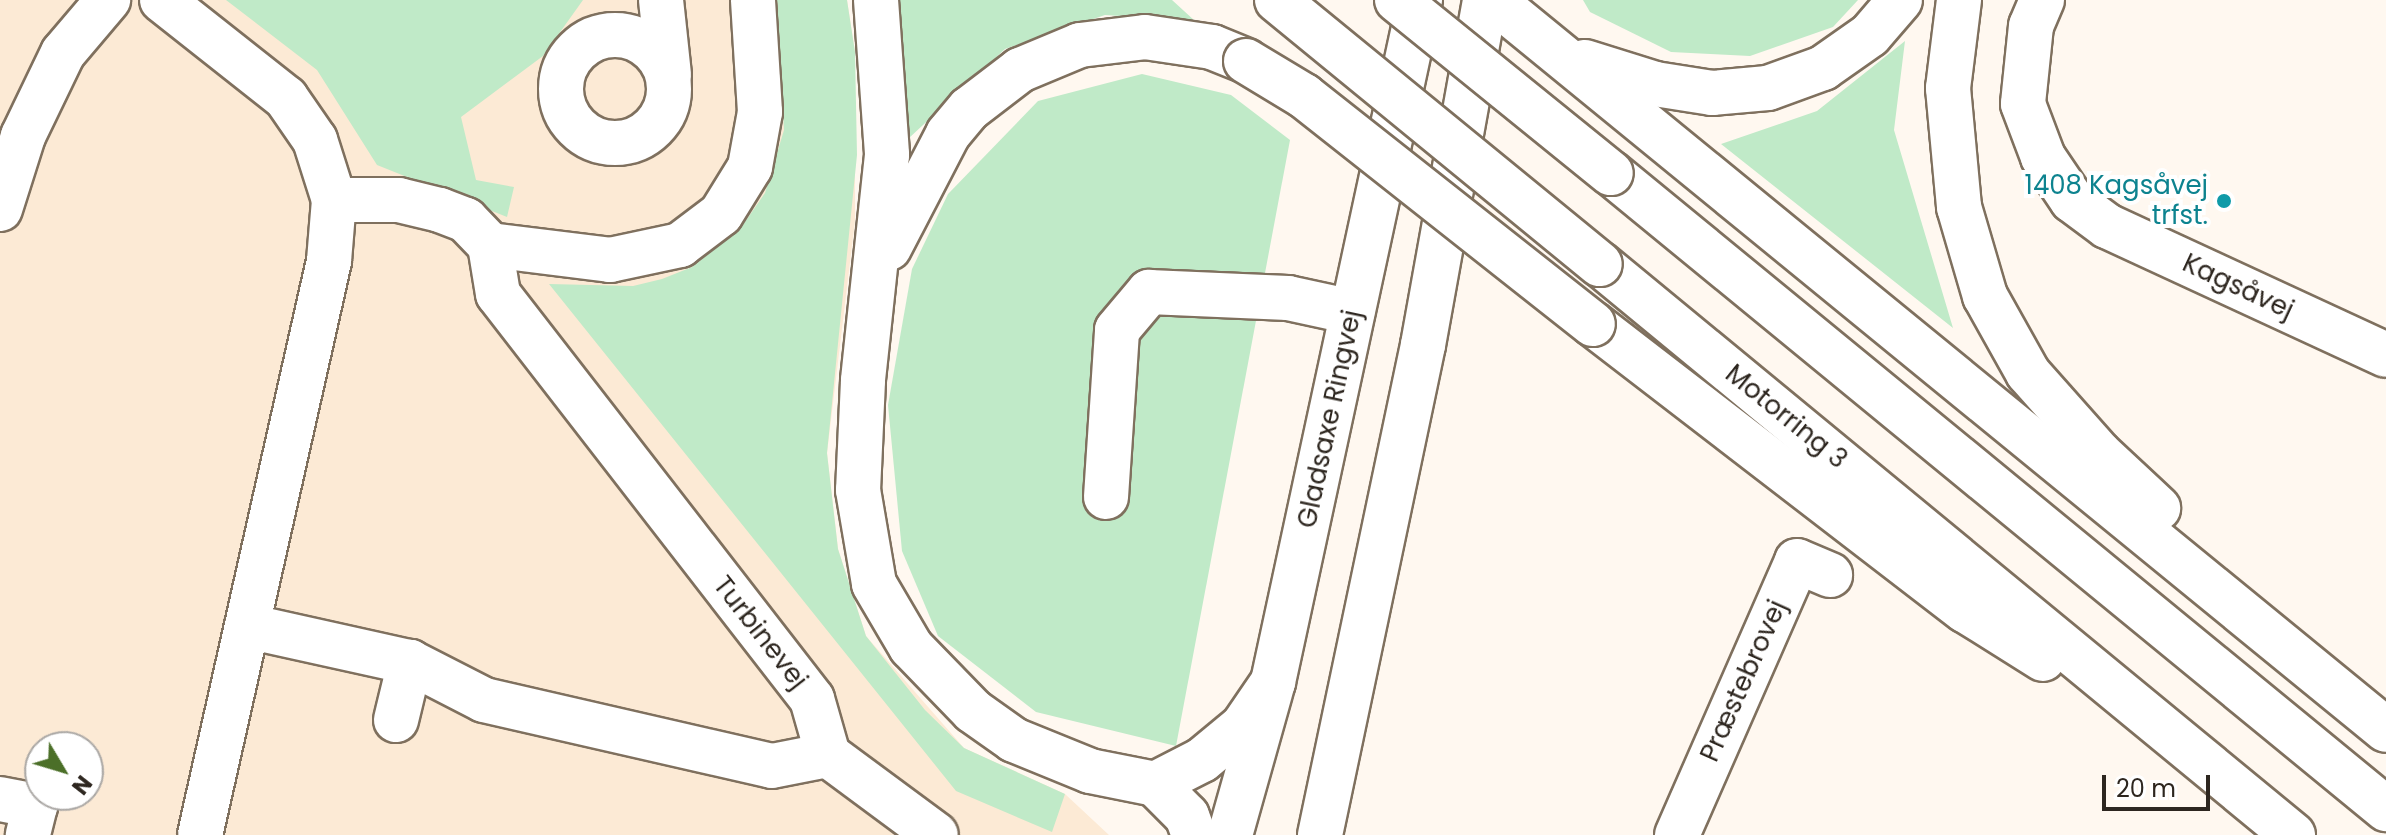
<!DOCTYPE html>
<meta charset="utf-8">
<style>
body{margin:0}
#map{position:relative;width:2386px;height:835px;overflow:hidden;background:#fff8f0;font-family:Poppins,sans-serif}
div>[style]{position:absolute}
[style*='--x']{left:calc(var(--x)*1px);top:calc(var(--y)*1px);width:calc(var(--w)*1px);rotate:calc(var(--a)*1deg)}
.built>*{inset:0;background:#fcead5}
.green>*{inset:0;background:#c0eac8}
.roads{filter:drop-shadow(2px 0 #7f705e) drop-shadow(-2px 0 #7f705e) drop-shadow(0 2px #7f705e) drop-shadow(0 -2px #7f705e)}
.minor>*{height:44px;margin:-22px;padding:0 22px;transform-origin:22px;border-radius:22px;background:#fff}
.minor>.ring{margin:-22px;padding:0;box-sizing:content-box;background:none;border:44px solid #fff;border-radius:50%}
.major>*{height:44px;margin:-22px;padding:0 22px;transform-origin:22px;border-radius:22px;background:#fff}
.highway>*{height:44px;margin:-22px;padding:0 22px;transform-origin:22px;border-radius:22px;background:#fff}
.bridges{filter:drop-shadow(2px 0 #7f705e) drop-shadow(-2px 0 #7f705e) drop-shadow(0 2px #7f705e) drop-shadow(0 -2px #7f705e)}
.highway-bridge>*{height:44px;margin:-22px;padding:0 22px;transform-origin:22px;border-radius:22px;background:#fff}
.dots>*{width:22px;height:22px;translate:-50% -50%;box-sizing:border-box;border:4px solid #fff;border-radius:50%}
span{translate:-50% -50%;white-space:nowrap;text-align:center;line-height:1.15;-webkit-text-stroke:8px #fff;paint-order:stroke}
.culture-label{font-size:26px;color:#0d838f}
.right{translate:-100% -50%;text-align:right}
.street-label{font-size:26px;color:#2d261f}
.north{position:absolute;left:24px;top:731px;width:80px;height:80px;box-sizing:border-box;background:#fff;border:2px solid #aba8a5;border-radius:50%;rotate:128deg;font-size:22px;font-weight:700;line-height:32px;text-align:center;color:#2d261f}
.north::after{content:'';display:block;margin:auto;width:28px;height:36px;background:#4b6f28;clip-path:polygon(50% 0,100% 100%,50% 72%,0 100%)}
.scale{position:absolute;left:2102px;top:775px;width:108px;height:36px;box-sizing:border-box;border:4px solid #2d261f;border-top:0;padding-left:10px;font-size:24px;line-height:28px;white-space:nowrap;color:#2d261f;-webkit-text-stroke:6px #fff;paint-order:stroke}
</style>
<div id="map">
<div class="built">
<div style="clip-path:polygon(evenodd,0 0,847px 0,855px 52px,855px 221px,827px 453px,838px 549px,866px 636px,964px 748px,1065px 794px,1109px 835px,0 835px,0 0,40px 747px,88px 747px,88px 795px,40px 795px,40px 747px)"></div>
</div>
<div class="green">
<div style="clip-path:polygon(226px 0,583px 0,543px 56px,461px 117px,476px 180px,514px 187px,507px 217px,377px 165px,317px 70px)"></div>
<div style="clip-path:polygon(777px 0,847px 0,855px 52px,857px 155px,827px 453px,838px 549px,866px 636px,925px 710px,964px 748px,1065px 794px,1052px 832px,956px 791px,549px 284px,633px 286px,662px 279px,692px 267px,740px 229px,765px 193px,784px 130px)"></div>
<div style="clip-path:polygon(891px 0,1172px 0,1195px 21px,1105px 15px,1005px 49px,909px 138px)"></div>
<div style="clip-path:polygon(1583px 0,1858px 0,1833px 27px,1750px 56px,1671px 52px,1590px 12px)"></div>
<div style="clip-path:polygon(1905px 41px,1894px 130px,1953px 328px,1721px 144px,1817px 111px)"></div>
<div style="clip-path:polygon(1142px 74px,1231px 95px,1290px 140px,1176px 746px,1036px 712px,938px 636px,902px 551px,888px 405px,912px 269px,948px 194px,1038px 101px)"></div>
</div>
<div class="roads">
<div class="minor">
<div style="--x:162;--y:0;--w:158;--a:38.3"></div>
<div style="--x:286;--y:98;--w:51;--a:55.4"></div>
<div style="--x:315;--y:140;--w:63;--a:72.4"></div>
<div style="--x:334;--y:200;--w:61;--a:94.7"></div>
<div style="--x:329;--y:261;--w:588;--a:102.67"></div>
<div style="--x:661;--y:0;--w:75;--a:83.9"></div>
<div style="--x:2042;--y:0;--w:28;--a:113"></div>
<div style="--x:2031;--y:26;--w:78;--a:95.9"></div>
<div style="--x:2023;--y:104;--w:57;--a:69.3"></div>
<div style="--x:2043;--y:157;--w:52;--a:56"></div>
<div style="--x:2072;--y:200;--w:44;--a:36.6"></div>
<div style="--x:2107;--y:226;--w:307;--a:24.8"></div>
<div class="ring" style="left:561px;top:35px;width:64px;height:64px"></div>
<div style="--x:0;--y:209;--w:77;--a:-72.5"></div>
<div style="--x:23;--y:136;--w:92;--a:-64.3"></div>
<div style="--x:63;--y:53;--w:70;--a:-49.7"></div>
<div style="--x:490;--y:245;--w:121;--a:7.1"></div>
<div style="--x:610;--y:260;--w:72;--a:-12.1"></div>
<div style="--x:680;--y:245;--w:51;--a:-37.1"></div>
<div style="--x:721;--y:214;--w:55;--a:-58.3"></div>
<div style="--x:750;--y:167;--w:56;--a:-79.7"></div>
<div style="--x:760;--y:112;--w:112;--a:-93.6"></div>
<div style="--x:1106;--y:497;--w:167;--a:-86.2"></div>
<div style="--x:1117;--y:330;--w:50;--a:-49.9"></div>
<div style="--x:1149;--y:292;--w:139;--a:2.5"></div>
<div style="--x:1288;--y:298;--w:66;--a:12.2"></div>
<div style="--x:247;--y:626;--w:167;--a:12.5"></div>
<div style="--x:410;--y:662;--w:83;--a:27.2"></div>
<div style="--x:484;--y:700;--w:295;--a:12.9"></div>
<div style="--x:772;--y:766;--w:57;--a:-11.1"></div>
<div style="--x:828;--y:755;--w:58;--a:-105.9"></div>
<div style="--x:812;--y:699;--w:512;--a:-127.79"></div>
<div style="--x:498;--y:294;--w:50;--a:-99.3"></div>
<div style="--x:490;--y:245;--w:35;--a:-134"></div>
<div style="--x:466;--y:220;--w:28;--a:-159"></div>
<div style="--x:440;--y:210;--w:42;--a:-166.3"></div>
<div style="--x:399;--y:200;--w:65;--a:180"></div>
<div style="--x:396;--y:720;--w:60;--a:-76.4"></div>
<div style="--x:828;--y:755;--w:134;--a:36.5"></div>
<div style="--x:0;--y:799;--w:36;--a:11"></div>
<div style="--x:35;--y:806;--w:30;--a:104"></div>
<div style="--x:1677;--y:835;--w:299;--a:-66.3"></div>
<div style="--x:1797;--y:561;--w:36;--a:23"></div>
</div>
<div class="major">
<div style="--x:1230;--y:835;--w:159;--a:-74.3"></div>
<div style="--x:1273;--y:682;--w:698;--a:-77.84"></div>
<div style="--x:1320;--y:835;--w:501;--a:-78.13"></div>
<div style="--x:1423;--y:345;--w:351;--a:-79.8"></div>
</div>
<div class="highway">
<div style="--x:876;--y:0;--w:155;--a:85.9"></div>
<div style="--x:887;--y:155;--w:227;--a:96.1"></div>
<div style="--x:863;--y:381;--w:109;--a:92.6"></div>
<div style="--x:858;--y:490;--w:95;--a:80.3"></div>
<div style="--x:874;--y:584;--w:73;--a:59.6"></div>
<div style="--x:911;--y:647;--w:89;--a:45.9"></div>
<div style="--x:973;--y:711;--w:50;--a:35.3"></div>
<div style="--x:1014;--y:740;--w:82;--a:22.2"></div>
<div style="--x:1090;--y:771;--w:66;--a:11.3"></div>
<div style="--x:1155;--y:784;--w:45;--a:45"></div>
<div style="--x:1187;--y:816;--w:20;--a:70"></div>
<div style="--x:1493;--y:0;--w:1153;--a:39.26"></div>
<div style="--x:1959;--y:0;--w:89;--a:97.1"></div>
<div style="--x:1948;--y:88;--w:120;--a:84.7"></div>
<div style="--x:1959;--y:207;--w:93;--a:73.7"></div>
<div style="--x:1985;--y:296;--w:88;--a:60.8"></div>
<div style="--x:2028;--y:373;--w:107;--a:48.4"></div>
<div style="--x:2099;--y:453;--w:81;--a:43"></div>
<div style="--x:1585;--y:62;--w:73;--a:17.4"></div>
<div style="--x:1655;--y:84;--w:58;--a:9"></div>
<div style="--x:1712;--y:93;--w:56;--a:-5.1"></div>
<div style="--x:1768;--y:88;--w:59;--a:-20"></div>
<div style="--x:1823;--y:68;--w:57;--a:-35.1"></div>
<div style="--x:1870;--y:35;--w:46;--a:-49.4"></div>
<div style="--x:1611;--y:173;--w:1003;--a:39.37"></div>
<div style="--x:889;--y:248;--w:128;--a:-62.6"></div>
<div style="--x:948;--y:134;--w:33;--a:-50"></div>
<div style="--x:969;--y:109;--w:64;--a:-37.4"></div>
<div style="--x:1020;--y:70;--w:65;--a:-22.6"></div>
<div style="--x:1080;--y:45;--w:65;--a:-7"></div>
<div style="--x:1145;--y:37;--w:68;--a:8.5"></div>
<div style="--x:1212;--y:47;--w:37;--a:22"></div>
<div style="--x:1600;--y:264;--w:898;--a:39.49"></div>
<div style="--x:1593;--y:324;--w:469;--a:37.6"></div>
<div style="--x:1965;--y:610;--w:92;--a:32.1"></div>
<div style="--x:1155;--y:784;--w:53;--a:-27.1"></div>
<div style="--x:1202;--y:760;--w:53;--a:-39.7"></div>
<div style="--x:1243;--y:726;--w:53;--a:-55.7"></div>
</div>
</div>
<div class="bridges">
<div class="highway-bridge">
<div style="--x:1277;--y:0;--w:417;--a:39.3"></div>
<div style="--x:1397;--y:0;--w:275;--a:39"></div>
<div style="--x:1246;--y:61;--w:68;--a:31.1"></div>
<div style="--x:1304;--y:96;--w:368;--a:38.3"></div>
</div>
</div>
<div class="dots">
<div style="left:2224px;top:201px;background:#0f9aa8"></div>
</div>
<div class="culture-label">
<span class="right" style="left:2208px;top:201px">1408 Kagsåvej<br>trfst.</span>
</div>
<div class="street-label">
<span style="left:2238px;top:287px;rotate:25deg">Kagsåvej</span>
<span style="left:1786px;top:417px;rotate:39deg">Motorring 3</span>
<span style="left:1330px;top:419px;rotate:-78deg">Gladsaxe Ringvej</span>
<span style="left:760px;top:633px;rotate:52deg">Turbinevej</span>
<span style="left:1744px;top:681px;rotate:-66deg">Præstebrovej</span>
</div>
<div class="north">N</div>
<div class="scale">20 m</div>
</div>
